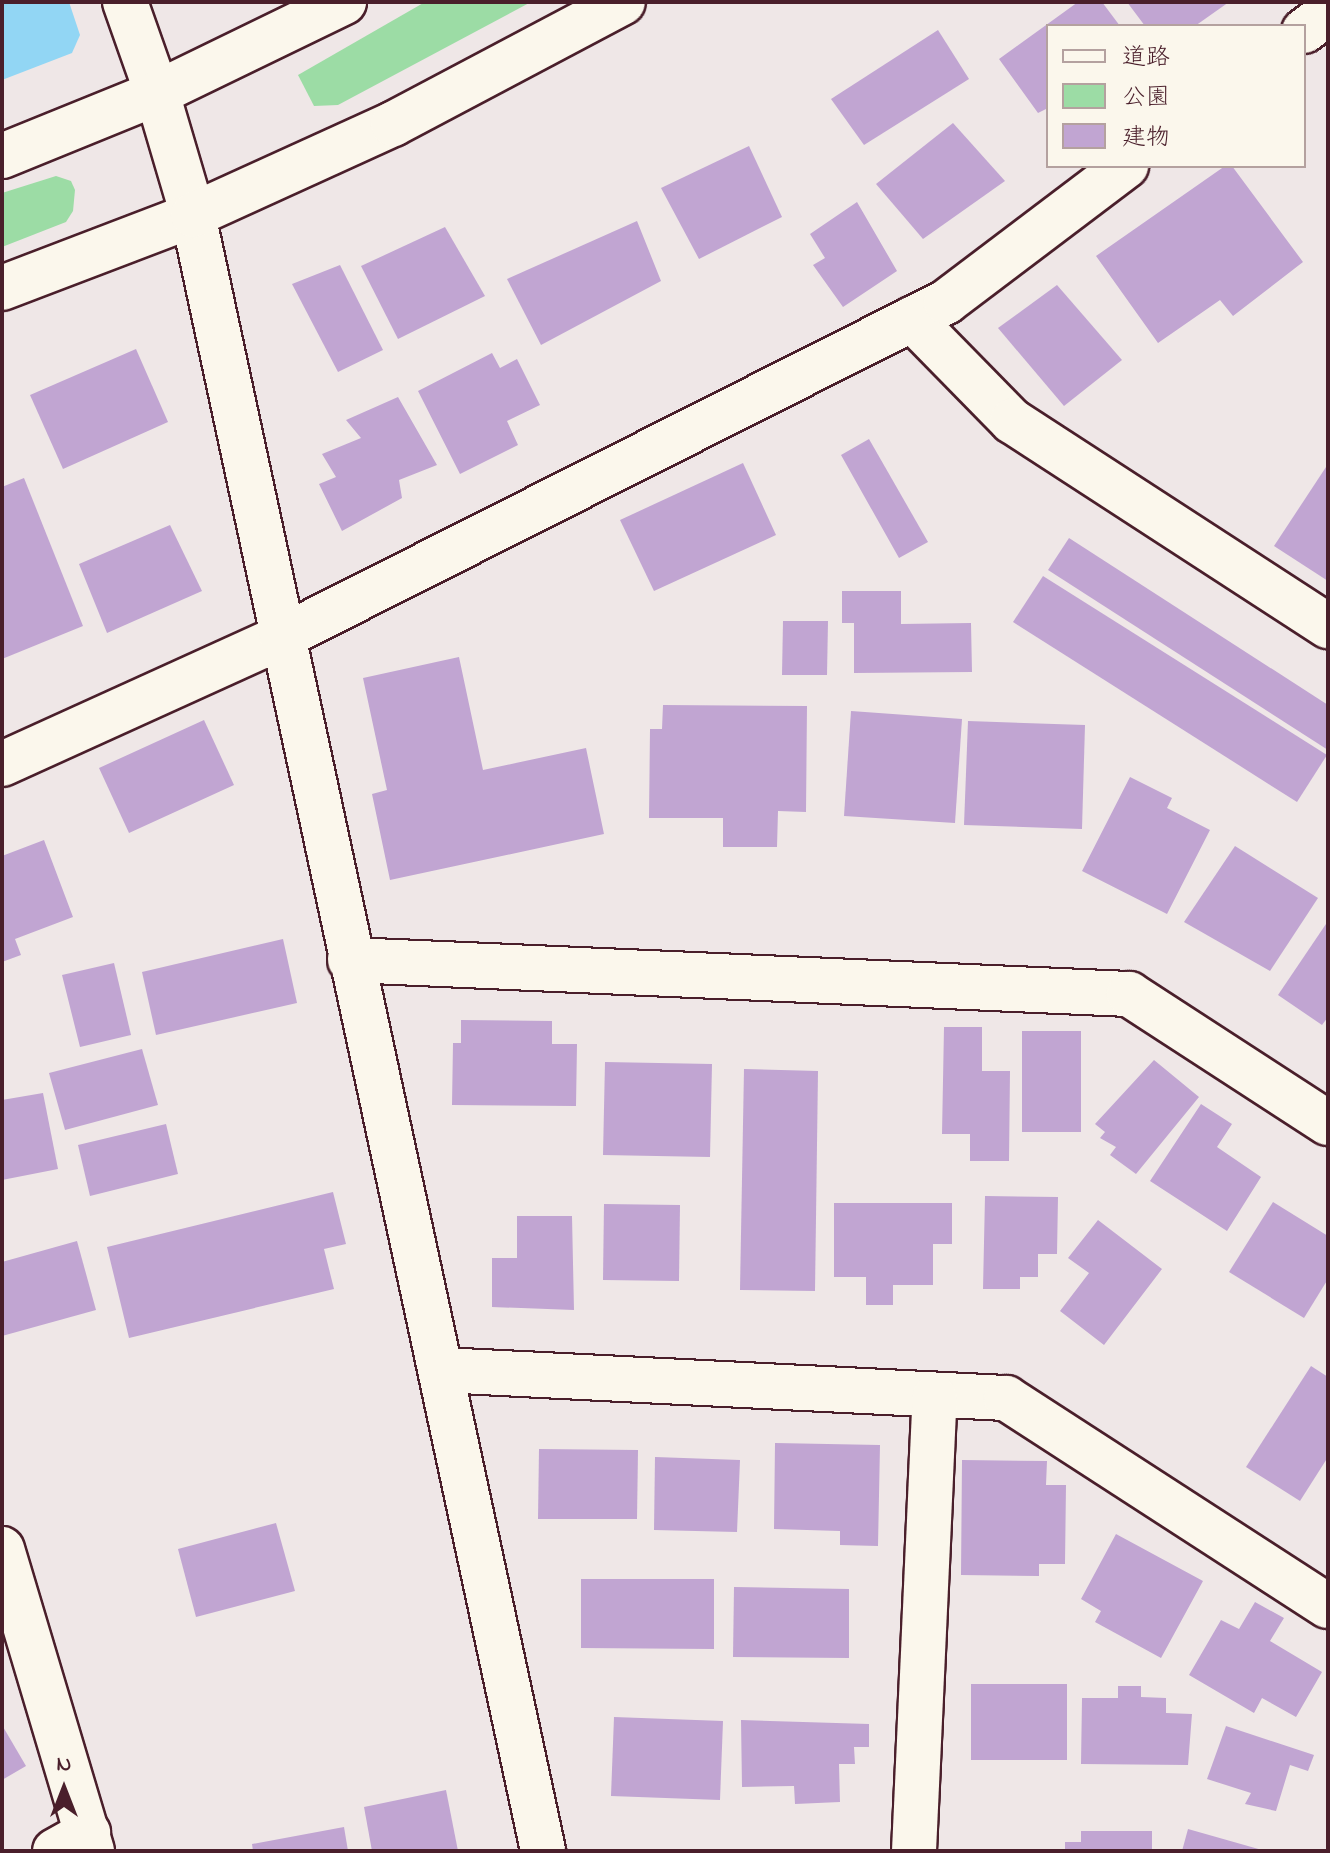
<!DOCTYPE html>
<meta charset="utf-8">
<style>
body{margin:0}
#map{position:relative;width:1330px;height:1853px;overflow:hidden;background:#efe7e7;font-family:"Indie Flower","Klee One",sans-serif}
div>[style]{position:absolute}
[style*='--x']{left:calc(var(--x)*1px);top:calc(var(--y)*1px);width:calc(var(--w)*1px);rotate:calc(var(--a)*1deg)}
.green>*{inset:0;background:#9cdca5}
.water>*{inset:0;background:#92d6f4}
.building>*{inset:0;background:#c1a5d2}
.roads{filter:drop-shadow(2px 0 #4a1f2b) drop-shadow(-2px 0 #4a1f2b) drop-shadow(0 2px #4a1f2b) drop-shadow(0 -2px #4a1f2b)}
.street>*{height:44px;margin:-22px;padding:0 22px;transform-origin:22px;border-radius:22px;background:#fbf7ec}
.secondary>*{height:44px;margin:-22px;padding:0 22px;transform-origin:22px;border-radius:22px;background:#fbf7ec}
span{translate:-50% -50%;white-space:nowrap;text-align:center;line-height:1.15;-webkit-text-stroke:6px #fbf7ec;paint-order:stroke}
.frame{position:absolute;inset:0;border:4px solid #4a1f2b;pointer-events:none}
.legend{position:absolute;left:1046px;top:24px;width:260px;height:144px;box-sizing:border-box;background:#fbf7ec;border:2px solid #b4a19f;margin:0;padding:10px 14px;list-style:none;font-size:24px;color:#4a1f2b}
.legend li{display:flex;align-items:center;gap:16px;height:40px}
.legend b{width:40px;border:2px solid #b4a19f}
.north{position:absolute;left:24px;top:1749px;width:80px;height:80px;-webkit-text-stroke:6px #fbf7ec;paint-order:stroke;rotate:0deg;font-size:22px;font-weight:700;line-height:32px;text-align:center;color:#4a1f2b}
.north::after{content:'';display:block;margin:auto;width:28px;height:36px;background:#4a1f2b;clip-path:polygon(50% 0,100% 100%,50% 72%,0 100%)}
</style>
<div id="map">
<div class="green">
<div style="clip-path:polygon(425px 2px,531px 2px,338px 105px,314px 106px,298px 75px)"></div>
<div style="clip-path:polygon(56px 176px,71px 181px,75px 190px,73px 211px,66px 222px,2px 247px,2px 193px)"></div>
</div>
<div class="water">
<div style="clip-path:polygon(2px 2px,69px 2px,80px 35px,72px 53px,2px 80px)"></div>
</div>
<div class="building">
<div style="clip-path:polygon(1078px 2px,1102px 2px,1120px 26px,1048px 26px,1048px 108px,1038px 113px,999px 59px)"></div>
<div style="clip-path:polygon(1127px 2px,1229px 2px,1195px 26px,1145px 26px)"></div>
<div style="clip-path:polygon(938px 30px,969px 79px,864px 145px,831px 99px)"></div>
<div style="clip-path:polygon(953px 123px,1005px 181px,923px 239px,876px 184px)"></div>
<div style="clip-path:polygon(749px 146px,782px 217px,699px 259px,661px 188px)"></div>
<div style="clip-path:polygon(1225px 166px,1232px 166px,1303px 262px,1233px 316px,1220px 300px,1158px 343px,1096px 256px)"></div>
<div style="clip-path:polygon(857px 202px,897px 271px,843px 307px,813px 265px,825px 258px,810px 234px)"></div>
<div style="clip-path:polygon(637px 221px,661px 281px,541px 345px,507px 279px)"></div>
<div style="clip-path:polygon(445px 227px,485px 296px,398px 339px,361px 266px)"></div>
<div style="clip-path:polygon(340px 265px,383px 350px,338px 372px,292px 284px)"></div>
<div style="clip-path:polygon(1057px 285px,1122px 360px,1064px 406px,998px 328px)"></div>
<div style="clip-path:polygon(136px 349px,168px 422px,63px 469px,30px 395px)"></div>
<div style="clip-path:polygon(492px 353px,500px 368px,517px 359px,540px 405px,507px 421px,518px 445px,460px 474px,418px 391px)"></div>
<div style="clip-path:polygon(398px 397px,437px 465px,399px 480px,402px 498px,342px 531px,319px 484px,336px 477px,322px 454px,361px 438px,346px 420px)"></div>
<div style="clip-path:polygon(869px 439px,928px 542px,899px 558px,841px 455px)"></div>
<div style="clip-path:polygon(743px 463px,776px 535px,654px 591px,620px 520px)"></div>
<div style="clip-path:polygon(1328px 464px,1328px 581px,1274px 546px)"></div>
<div style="clip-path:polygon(24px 478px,83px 626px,2px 659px,2px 487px)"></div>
<div style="clip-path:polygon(170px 525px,202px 591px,107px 633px,79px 564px)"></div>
<div style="clip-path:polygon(1069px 538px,1328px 705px,1328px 750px,1048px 570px)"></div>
<div style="clip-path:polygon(1043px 576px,1327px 755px,1297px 802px,1013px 622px)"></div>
<div style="clip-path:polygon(842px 591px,901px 591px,901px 624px,971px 623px,972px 672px,854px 673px,854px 623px,842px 623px)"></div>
<div style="clip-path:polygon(783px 621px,828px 621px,827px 675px,782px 675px)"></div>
<div style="clip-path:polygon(459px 657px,483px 770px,586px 748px,604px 834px,390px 880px,372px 794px,387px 790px,363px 678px)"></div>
<div style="clip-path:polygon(663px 705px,807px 706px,806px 812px,778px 811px,777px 847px,723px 847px,723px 818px,649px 818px,650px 729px,662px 729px)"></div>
<div style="clip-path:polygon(851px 711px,962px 719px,955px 823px,844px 816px)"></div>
<div style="clip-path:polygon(204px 720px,234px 785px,129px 833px,99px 768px)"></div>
<div style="clip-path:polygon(968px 721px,1085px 725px,1082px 829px,964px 825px)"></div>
<div style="clip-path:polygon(1130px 777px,1172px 798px,1167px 808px,1210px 830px,1167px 914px,1082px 871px)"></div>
<div style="clip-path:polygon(44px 840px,73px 917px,15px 939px,21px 955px,2px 962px,2px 856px)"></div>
<div style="clip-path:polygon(1235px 846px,1318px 898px,1270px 971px,1184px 922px)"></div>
<div style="clip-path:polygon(1328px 921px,1328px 1017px,1322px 1025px,1278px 995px)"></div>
<div style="clip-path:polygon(283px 939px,297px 1003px,156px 1035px,142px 972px)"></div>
<div style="clip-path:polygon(114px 963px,131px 1035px,80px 1047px,62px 975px)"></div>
<div style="clip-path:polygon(461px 1020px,552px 1021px,552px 1044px,577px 1044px,576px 1106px,452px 1105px,453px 1043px,461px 1043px)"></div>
<div style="clip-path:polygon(944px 1027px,982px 1027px,982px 1071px,1010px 1071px,1009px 1161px,970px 1161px,970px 1134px,942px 1134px)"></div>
<div style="clip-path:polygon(1022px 1031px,1081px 1031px,1081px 1132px,1022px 1132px)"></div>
<div style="clip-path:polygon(142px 1049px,158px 1105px,65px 1130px,49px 1073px)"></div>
<div style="clip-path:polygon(1154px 1060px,1199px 1097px,1136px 1174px,1110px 1155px,1116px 1147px,1100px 1138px,1105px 1132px,1095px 1124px)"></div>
<div style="clip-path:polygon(605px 1062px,712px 1064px,710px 1157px,603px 1155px)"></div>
<div style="clip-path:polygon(744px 1069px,818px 1071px,815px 1291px,740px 1290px)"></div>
<div style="clip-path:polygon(43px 1093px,58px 1169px,2px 1180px,2px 1100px)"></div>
<div style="clip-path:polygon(1201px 1104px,1232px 1124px,1217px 1147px,1261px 1177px,1227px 1231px,1150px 1181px)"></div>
<div style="clip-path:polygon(166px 1124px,178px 1174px,90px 1196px,78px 1145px)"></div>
<div style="clip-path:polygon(333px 1192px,346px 1244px,324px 1249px,334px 1289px,129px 1338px,107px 1247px)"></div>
<div style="clip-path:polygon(985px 1196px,1058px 1197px,1057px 1254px,1038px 1254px,1038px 1277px,1020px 1277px,1020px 1289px,983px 1289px)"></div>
<div style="clip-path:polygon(1273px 1202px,1328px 1236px,1328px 1279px,1304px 1318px,1229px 1272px)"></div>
<div style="clip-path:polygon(834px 1203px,952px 1203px,952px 1244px,933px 1244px,933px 1285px,893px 1285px,893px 1305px,866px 1305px,866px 1277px,834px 1277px)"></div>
<div style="clip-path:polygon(604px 1204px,680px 1205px,679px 1281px,603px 1280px)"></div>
<div style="clip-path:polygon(517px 1216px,572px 1216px,574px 1310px,492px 1307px,492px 1258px,517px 1258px)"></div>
<div style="clip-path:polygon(1098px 1220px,1162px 1269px,1104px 1345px,1060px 1311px,1089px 1273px,1068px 1258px)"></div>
<div style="clip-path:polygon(77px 1241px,96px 1310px,2px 1336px,2px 1262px)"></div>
<div style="clip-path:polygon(1311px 1366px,1328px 1377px,1328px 1457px,1300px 1501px,1246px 1467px)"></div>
<div style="clip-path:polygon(775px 1443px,880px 1445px,878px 1546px,840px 1545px,840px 1531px,774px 1529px)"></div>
<div style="clip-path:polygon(539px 1449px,638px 1450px,637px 1519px,538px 1519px)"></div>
<div style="clip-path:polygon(655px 1457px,740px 1460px,737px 1532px,654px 1530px)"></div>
<div style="clip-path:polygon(962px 1460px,1047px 1461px,1046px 1485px,1066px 1485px,1065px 1564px,1039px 1564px,1039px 1576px,961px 1575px)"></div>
<div style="clip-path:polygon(276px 1523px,295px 1591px,196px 1617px,178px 1549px)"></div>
<div style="clip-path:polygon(1116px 1534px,1203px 1581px,1161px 1658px,1095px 1622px,1101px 1611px,1081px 1599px)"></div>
<div style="clip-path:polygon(581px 1579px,714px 1579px,714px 1649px,581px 1648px)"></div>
<div style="clip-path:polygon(734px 1587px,849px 1589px,849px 1658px,733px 1657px)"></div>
<div style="clip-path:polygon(1255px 1602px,1284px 1618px,1270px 1641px,1322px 1672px,1296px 1717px,1262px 1698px,1254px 1713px,1189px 1675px,1221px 1620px,1239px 1629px)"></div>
<div style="clip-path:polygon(971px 1684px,1067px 1684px,1067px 1760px,971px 1760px)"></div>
<div style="clip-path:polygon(1118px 1686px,1141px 1686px,1141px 1697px,1166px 1698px,1166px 1713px,1192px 1714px,1188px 1765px,1081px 1764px,1082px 1698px,1118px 1698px)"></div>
<div style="clip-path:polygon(614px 1717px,723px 1721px,720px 1800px,611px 1796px)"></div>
<div style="clip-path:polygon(741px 1720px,869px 1724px,869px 1747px,854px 1747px,855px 1764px,839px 1764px,840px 1802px,795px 1804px,794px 1786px,742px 1787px)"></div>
<div style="clip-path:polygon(2px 1725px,26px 1766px,2px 1780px)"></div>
<div style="clip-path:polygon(1226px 1726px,1314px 1755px,1308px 1771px,1290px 1765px,1276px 1811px,1245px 1804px,1251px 1793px,1207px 1779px)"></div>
<div style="clip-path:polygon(446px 1790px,458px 1851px,372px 1851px,364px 1807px)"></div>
<div style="clip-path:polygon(344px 1827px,348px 1851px,253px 1851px,252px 1844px)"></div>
<div style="clip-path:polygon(1188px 1829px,1262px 1850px,1262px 1851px,1182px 1851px)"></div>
<div style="clip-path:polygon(1081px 1831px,1152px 1831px,1152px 1851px,1065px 1851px,1065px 1842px,1081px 1842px)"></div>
</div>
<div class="roads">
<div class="street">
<div style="--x:125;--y:2;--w:96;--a:70.6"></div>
<div style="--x:1304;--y:31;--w:30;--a:-37"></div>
<div style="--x:912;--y:319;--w:143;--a:45.6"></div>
<div style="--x:1012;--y:421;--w:377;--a:33"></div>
<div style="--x:2;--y:764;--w:307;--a:-24.4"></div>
<div style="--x:282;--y:637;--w:744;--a:-26.77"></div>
<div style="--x:946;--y:302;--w:226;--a:-37.1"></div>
<div style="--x:350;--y:960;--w:780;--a:2.5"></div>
<div style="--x:1129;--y:994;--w:237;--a:33"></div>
<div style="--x:441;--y:1370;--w:566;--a:2.84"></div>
<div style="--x:1006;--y:1398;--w:383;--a:32.9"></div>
<div style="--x:2;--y:1549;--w:315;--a:73.4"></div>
<div style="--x:55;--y:1851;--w:38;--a:-29"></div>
<div style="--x:914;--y:1851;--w:454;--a:-87.4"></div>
</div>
<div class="secondary">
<div style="--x:157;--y:93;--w:127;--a:73.6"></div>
<div style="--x:193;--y:215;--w:1673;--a:77.92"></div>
<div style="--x:2;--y:156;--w:167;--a:-22.1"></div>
<div style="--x:157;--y:93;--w:208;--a:-25.9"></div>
<div style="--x:2;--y:288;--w:204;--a:-20.9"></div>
<div style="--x:193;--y:215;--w:220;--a:-24.5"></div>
<div style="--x:393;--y:124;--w:260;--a:-27.9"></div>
</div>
</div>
<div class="frame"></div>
<ul class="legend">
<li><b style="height:10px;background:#fbf7ec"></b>道路</li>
<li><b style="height:22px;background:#9cdca5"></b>公園</li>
<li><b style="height:22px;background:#c1a5d2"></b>建物</li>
</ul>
<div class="north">N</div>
</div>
